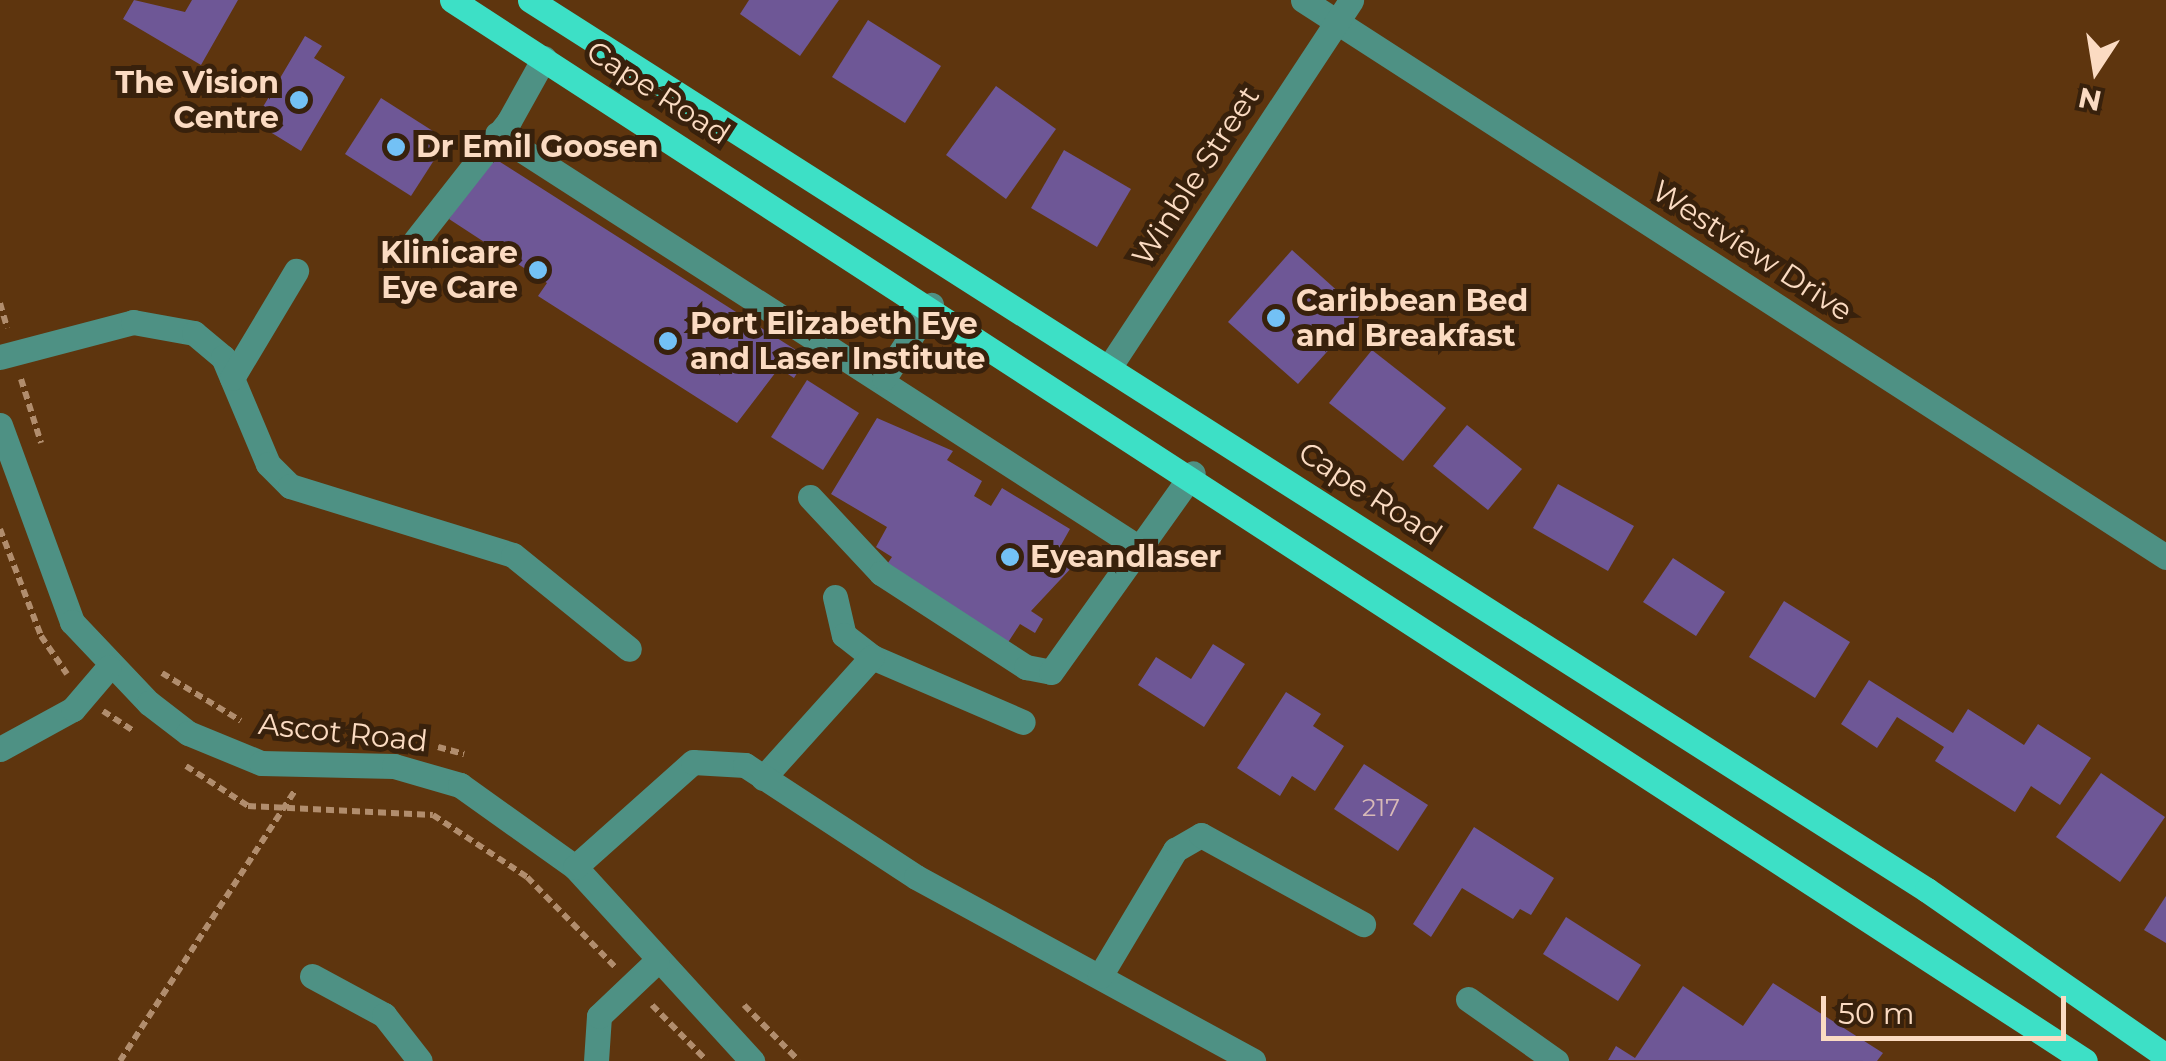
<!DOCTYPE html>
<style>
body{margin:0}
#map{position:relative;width:2166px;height:1061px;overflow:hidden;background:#5e350e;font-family:Montserrat,sans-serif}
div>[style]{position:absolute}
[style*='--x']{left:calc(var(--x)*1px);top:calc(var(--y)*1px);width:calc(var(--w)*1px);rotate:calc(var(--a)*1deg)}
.building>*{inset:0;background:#6e5796}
.path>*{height:6px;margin-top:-3px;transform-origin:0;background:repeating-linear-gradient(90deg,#b18d6d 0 8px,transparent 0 13px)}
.minor>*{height:25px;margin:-12.5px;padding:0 12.5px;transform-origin:12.5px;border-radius:12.5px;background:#4e9184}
.major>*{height:25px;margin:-12.5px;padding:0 12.5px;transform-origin:12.5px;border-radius:12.5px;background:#3de0c6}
.dots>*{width:28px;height:28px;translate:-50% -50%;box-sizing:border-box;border:5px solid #38210c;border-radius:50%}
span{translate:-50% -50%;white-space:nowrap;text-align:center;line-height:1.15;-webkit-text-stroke:10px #38210c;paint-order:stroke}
.number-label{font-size:25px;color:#d8bab7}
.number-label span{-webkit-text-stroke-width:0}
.poi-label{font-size:30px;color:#fbdbc2;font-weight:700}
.right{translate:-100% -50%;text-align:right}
.left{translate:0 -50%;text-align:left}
.street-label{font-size:30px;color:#fbdbc2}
.north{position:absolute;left:2046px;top:20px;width:100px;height:100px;-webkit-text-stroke:8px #38210c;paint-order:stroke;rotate:192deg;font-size:28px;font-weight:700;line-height:40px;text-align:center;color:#fbdbc2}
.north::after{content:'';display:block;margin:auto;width:35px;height:45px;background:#fbdbc2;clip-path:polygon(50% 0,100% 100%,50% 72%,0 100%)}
.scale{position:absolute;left:1821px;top:996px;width:245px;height:45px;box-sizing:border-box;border:5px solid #fbdbc2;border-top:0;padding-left:12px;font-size:30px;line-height:35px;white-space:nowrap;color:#fbdbc2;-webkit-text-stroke:8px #38210c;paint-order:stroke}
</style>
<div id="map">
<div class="building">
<div style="clip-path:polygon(134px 0,185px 12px,192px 0,238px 0,201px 65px,123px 19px)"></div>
<div style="clip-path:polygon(749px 0,839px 0,800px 56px,740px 14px)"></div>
<div style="clip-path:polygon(868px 20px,941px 66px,905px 123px,832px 77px)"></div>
<div style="clip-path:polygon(305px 36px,322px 46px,314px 58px,345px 77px,301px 151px,254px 122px)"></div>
<div style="clip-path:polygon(996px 86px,1056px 129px,1006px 199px,946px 155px)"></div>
<div style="clip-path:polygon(381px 98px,447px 140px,411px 196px,345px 154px)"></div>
<div style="clip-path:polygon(1064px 150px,1131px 189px,1097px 247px,1031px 208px)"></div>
<div style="clip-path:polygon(489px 155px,807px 357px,794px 378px,779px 368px,737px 423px,538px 296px,547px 283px,449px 219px)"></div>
<div style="clip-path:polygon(1292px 250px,1362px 313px,1298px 384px,1228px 322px)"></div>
<div style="clip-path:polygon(1372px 350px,1446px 408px,1403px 461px,1329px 403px)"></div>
<div style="clip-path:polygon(807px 380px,859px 413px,823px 470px,771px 437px)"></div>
<div style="clip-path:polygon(877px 418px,953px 451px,947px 460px,982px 481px,974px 496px,991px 506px,1002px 488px,1070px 529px,1056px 554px,1074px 565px,1031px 611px,1043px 619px,1035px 633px,1020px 624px,1007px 644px,883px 570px,892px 557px,876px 547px,887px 527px,831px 494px)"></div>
<div style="clip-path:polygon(1467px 425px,1522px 469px,1488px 510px,1433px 466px)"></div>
<div style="clip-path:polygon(1558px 484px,1634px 526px,1608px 571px,1533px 528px)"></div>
<div style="clip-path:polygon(1673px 558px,1725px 592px,1696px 636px,1643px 602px)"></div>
<div style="clip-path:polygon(1784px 601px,1850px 642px,1815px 698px,1749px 657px)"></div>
<div style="clip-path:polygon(1213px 644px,1245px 664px,1204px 727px,1138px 685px,1156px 657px,1191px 679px)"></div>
<div style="clip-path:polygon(1869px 680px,1953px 733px,1968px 709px,2024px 745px,2038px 724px,2091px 758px,2060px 805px,2031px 786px,2015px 812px,1935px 761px,1944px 747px,1897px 717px,1877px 748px,1841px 724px)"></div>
<div style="clip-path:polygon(1286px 692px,1321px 714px,1313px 726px,1344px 746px,1315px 791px,1292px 776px,1280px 796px,1237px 768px)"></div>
<div style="clip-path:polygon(1364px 764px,1428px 805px,1398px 851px,1334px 809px)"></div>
<div style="clip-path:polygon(2101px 773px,2165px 817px,2120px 882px,2056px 837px)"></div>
<div style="clip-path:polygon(1474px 827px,1554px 878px,1531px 915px,1520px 909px,1513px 919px,1462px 888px,1431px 937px,1413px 924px)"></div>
<div style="clip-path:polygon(2166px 896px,2166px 943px,2144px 930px)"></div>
<div style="clip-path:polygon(1566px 917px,1641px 965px,1618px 1001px,1543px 954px)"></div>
<div style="clip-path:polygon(1773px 983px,1883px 1053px,1877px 1061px,1608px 1060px,1616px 1046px,1635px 1058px,1683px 986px,1743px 1026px)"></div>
</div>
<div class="path">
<div style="--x:0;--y:303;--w:26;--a:74"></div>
<div style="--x:21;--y:379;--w:67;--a:72.6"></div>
<div style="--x:0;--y:529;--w:115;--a:69"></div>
<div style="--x:41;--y:636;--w:46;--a:55.6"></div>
<div style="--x:162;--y:673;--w:92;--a:31.3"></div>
<div style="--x:103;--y:711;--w:37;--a:33"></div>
<div style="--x:438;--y:747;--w:27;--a:15"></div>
<div style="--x:186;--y:766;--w:74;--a:32.8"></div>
<div style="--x:248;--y:806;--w:185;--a:2.8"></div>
<div style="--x:433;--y:815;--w:113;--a:33.4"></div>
<div style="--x:527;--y:877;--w:126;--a:45.6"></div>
<div style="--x:652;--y:1005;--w:78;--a:45.5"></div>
<div style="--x:744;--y:1005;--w:78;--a:45.5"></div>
<div style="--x:120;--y:1061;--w:322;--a:-57.1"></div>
</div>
<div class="minor">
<div style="--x:1303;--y:0;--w:1027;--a:32.84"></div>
<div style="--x:497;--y:134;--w:766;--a:32.8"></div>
<div style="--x:415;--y:241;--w:152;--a:-51.9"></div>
<div style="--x:509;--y:121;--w:72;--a:-60.9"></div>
<div style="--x:0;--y:357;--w:138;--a:-14.7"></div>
<div style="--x:133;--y:322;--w:62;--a:10.2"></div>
<div style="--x:194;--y:333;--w:38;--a:40"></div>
<div style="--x:223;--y:357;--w:116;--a:67.2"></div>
<div style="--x:268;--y:464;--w:31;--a:45"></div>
<div style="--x:290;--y:486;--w:233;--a:17.2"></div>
<div style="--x:513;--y:555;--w:149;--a:39"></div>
<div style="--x:1110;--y:366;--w:438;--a:-56.6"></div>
<div style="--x:232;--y:378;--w:125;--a:-59.1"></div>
<div style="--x:884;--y:378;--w:87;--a:-57.2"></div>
<div style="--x:0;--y:425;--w:210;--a:69.9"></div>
<div style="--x:72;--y:622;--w:112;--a:46.5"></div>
<div style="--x:149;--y:703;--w:49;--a:37.6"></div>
<div style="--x:188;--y:733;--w:79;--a:22.3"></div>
<div style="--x:261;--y:763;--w:133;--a:1.3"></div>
<div style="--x:394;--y:766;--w:69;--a:16.1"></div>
<div style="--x:460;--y:785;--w:141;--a:35.5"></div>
<div style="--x:575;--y:867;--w:263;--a:47.6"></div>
<div style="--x:810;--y:497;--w:104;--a:46.9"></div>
<div style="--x:881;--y:573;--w:173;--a:33"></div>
<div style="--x:1026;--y:667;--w:25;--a:11"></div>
<div style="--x:1051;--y:672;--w:244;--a:-54.5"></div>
<div style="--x:835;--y:597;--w:39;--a:77"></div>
<div style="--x:844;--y:635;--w:36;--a:38"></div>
<div style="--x:872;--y:657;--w:164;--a:23.3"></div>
<div style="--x:0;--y:749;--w:83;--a:-28.7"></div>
<div style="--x:73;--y:709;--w:55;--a:-49.4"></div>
<div style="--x:763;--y:778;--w:163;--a:-48"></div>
<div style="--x:575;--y:867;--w:158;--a:-41.7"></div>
<div style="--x:693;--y:762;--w:52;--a:3.3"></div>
<div style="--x:745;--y:765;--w:204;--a:33.2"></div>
<div style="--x:916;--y:877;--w:384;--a:28.6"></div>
<div style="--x:312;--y:976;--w:82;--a:28.4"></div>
<div style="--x:384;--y:1015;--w:58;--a:52"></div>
<div style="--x:1100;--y:976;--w:147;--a:-59.2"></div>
<div style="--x:1175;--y:850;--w:30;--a:-30"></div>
<div style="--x:1201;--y:835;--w:185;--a:28.8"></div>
<div style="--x:1468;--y:999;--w:108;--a:35.2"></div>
<div style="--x:596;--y:1061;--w:45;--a:-86.2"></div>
<div style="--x:599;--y:1016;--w:79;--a:-43.5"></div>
</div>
<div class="major">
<div style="--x:452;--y:0;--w:1947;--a:33.01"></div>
<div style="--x:530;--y:0;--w:1656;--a:32.5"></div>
<div style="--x:1927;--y:890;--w:291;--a:34.8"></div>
</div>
<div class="dots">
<div style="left:299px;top:100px;background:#73c1f5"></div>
<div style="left:396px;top:147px;background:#73c1f5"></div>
<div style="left:538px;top:270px;background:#73c1f5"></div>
<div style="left:1276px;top:318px;background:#73c1f5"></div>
<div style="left:668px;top:341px;background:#73c1f5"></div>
<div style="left:1010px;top:557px;background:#73c1f5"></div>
</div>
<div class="number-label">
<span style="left:1381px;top:807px">217</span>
</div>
<div class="poi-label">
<span class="right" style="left:279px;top:100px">The Vision<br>Centre</span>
<span class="left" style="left:416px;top:147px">Dr Emil Goosen</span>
<span class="right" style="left:518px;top:270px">Klinicare<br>Eye Care</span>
<span class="left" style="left:1296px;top:318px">Caribbean Bed<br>and Breakfast</span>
<span class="left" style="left:690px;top:341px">Port Elizabeth Eye<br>and Laser Institute</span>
<span class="left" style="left:1030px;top:557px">Eyeandlaser</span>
</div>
<div class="street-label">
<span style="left:658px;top:93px;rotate:33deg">Cape Road</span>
<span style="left:1196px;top:176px;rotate:-57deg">Winble Street</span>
<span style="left:1752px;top:251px;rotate:33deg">Westview Drive</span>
<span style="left:1370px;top:494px;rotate:33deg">Cape Road</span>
<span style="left:343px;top:733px;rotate:6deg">Ascot Road</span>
</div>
<div class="north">N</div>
<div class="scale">50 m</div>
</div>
